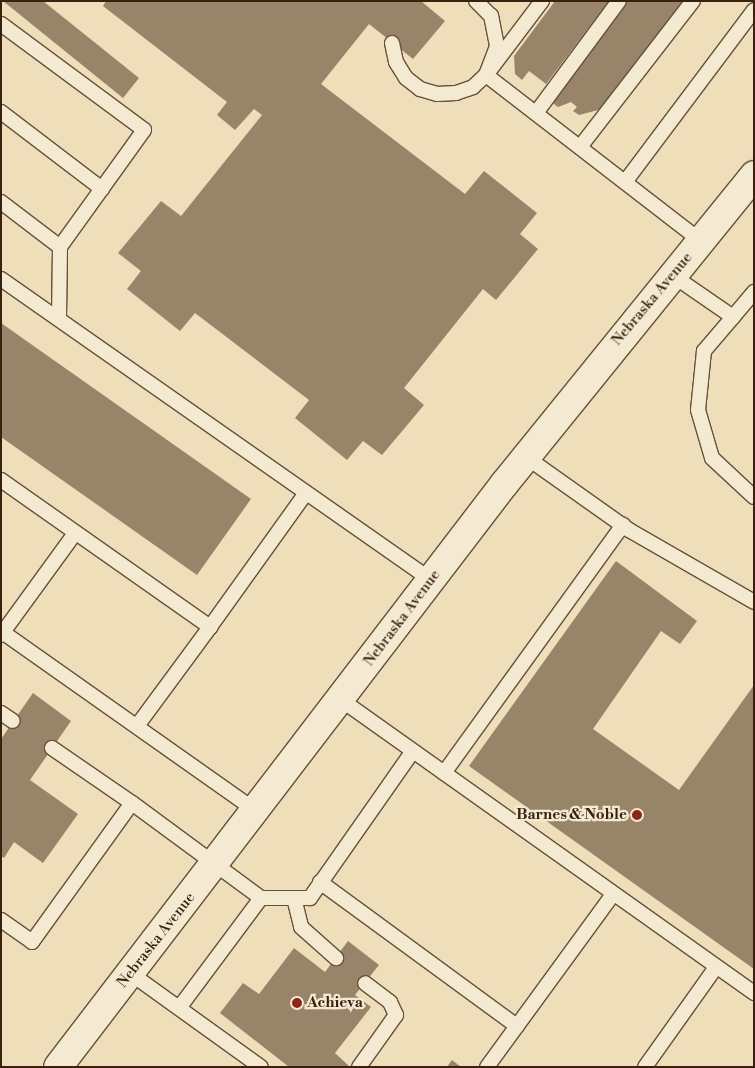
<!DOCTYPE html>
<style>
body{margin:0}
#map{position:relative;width:755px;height:1068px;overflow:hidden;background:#eedfba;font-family:"Libre Bodoni",serif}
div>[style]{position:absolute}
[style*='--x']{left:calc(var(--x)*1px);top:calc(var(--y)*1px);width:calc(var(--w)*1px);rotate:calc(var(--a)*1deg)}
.building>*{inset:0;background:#988468}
.roads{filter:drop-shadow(1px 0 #67503a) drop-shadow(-1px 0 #67503a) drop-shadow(0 1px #67503a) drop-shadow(0 -1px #67503a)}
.lane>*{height:14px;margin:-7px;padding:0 7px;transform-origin:7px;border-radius:7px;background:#f4ead2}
.secondary>*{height:28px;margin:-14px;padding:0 14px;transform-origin:14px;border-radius:14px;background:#f4ead2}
.dots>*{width:14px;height:14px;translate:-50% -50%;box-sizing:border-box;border:2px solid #f4ead2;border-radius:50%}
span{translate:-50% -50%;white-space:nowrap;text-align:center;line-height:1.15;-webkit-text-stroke:4.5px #f4ead2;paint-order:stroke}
.street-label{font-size:15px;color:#3a210f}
.poi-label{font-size:15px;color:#3a210f;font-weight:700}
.right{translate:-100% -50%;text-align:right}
.left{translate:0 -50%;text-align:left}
.frame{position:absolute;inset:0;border:2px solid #3a210f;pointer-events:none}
</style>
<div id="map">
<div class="building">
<div style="clip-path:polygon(3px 1px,43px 1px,139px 78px,123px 98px)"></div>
<div style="clip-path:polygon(106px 1px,421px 1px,445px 21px,413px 59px,369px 24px,321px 84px,465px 194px,484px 171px,537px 213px,520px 234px,538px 249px,496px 300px,483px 289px,404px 388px,424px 405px,382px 455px,363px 441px,347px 460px,295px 418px,309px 400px,195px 313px,180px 331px,127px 289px,141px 271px,118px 253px,161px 201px,181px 216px,262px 115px,254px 109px,235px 130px,217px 115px,227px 102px,103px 6px)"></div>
<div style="clip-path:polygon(555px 1px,609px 1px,546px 84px,529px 71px,522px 80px,515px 74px,514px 56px)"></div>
<div style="clip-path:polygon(628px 1px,684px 1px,602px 109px,579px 115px,573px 111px,577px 107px,571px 102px,558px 107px,550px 101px)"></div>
<div style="clip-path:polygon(1px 323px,251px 499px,197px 575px,1px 437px)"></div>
<div style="clip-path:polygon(616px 561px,697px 621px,680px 644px,661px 631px,593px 729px,679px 790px,754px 685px,754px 969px,469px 766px)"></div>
<div style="clip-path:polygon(33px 693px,71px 721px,30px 780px,78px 814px,43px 863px,14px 842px,4px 858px,1px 856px,1px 739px)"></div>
<div style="clip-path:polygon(348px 941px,379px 965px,355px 995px,371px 1007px,335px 1053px,350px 1067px,289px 1067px,220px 1013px,243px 983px,259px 994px,294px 948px,325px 972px)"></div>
<div style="clip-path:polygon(452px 1060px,461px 1067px,447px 1067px)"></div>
</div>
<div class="roads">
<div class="lane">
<div style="--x:542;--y:1;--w:93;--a:127.1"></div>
<div style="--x:486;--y:75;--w:272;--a:37.7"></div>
<div style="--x:1;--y:24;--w:178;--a:36.5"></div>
<div style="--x:144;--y:130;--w:144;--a:125.7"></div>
<div style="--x:60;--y:247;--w:72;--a:90.8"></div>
<div style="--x:392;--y:43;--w:19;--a:78"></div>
<div style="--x:396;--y:62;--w:19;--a:58"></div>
<div style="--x:406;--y:78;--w:18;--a:38"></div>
<div style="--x:420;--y:89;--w:18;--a:16"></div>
<div style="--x:437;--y:94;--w:19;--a:-3"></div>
<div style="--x:456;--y:93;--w:18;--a:-19"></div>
<div style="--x:473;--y:87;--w:18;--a:-43"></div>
<div style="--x:486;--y:75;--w:31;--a:-69"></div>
<div style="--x:497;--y:46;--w:31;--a:-101"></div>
<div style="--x:491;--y:16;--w:21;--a:-135"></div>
<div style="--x:1;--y:112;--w:127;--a:37.3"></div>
<div style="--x:536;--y:113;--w:139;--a:-53.5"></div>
<div style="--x:580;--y:147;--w:185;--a:-52.3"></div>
<div style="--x:625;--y:182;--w:215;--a:-53.1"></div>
<div style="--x:1;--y:202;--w:74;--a:37.3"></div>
<div style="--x:672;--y:275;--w:74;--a:34.5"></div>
<div style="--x:733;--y:317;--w:45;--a:130.5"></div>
<div style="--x:704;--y:351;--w:59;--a:95.8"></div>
<div style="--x:698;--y:410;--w:50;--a:73.7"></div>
<div style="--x:712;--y:458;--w:57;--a:42.9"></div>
<div style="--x:1;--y:279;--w:525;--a:34.99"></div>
<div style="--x:733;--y:317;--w:33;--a:-50"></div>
<div style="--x:526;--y:457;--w:126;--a:35.3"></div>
<div style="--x:629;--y:530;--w:144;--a:29.9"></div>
<div style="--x:1;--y:480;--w:256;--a:35.1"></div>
<div style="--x:210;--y:627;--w:165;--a:-54.4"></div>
<div style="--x:1;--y:631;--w:311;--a:35.2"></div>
<div style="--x:1;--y:635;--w:126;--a:-54"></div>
<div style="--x:340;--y:699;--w:508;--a:35.38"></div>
<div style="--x:1;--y:713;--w:14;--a:34"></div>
<div style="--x:137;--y:726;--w:123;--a:-53.6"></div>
<div style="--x:52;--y:748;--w:97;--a:34.5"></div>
<div style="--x:444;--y:773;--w:306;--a:-54.2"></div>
<div style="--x:320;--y:882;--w:244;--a:36.2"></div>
<div style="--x:294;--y:898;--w:30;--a:76"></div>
<div style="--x:301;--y:927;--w:47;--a:41.5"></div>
<div style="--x:1;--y:920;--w:38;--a:35"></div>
<div style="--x:32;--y:942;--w:171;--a:-54.3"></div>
<div style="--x:132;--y:803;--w:160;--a:36.4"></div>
<div style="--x:261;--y:898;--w:49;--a:0"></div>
<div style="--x:310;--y:898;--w:179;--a:-55"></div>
<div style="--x:130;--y:973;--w:161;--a:35.7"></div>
<div style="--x:179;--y:1008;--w:137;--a:-53.3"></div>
<div style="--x:359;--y:1067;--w:64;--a:-54.6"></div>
<div style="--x:396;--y:1015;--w:14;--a:-115"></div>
<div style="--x:390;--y:1002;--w:31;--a:-143"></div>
<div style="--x:487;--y:1067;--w:214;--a:-53.9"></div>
<div style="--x:645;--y:1067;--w:123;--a:-54.6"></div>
</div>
<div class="secondary">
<div style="--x:58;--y:1067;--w:735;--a:-52.57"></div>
<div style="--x:505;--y:483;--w:396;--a:-51"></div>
</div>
</div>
<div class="dots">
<div style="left:637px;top:815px;background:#8f2418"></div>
<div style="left:297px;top:1003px;background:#8f2418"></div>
</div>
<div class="street-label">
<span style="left:652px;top:299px;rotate:-50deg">Nebraska Avenue</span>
<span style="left:402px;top:618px;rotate:-53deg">Nebraska Avenue</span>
<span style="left:156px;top:940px;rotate:-52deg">Nebraska Avenue</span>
</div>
<div class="poi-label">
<span class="right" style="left:627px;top:815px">Barnes &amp; Noble</span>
<span class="left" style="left:307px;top:1003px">Achieva</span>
</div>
<div class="frame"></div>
</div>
